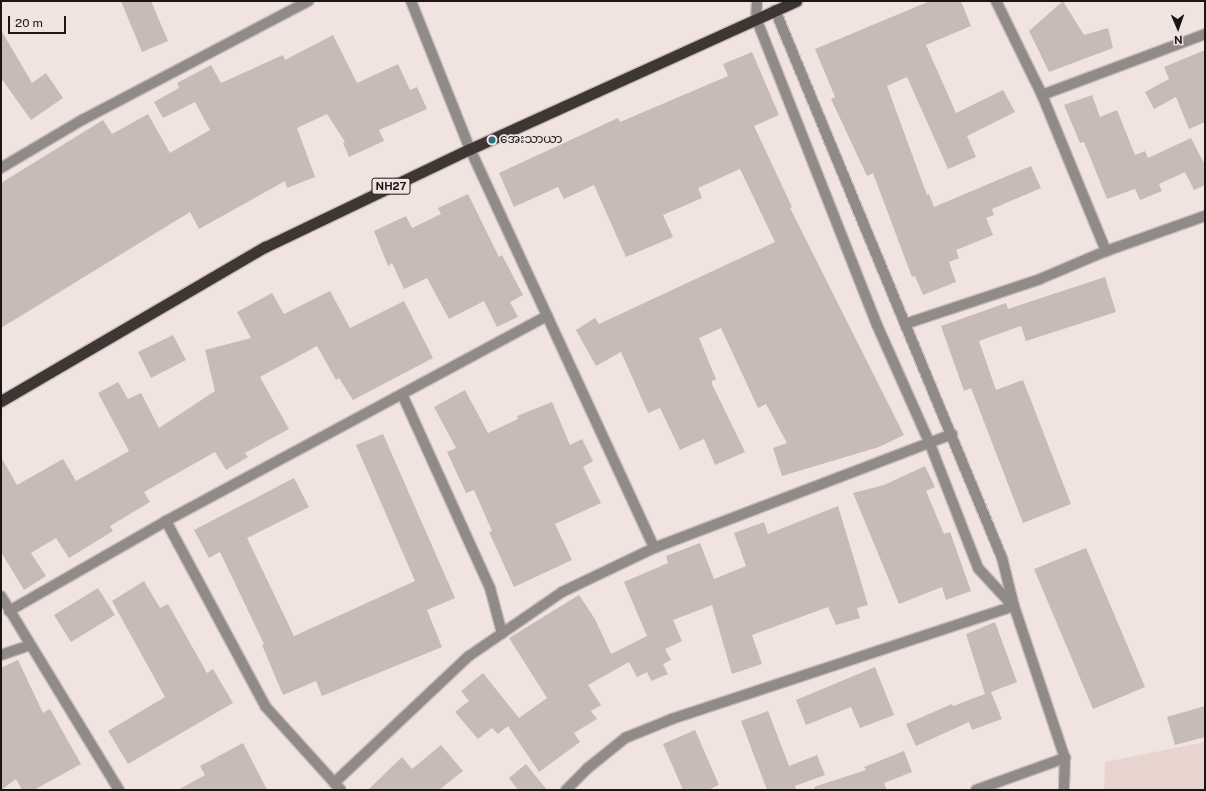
<!DOCTYPE html>
<meta charset="utf-8">
<style>
body{margin:0}
#map{position:relative;width:1206px;height:791px;overflow:hidden;background:#f0e3e0;font-family:"Public Sans","Noto Sans Myanmar",sans-serif}
div>[style]{position:absolute}
[style*='--x']{left:calc(var(--x)*1px);top:calc(var(--y)*1px);width:calc(var(--w)*1px);rotate:calc(var(--a)*1deg)}
.built>*{inset:0;background:#e8d4ce}
.building>*{inset:0;background:#c7bbb8}
.roads{filter:drop-shadow(1px 0 #c9bebb) drop-shadow(-1px 0 #c9bebb) drop-shadow(0 1px #c9bebb) drop-shadow(0 -1px #c9bebb)}
.minor>*{height:10px;margin:-5px;padding:0 5px;transform-origin:5px;border-radius:5px;background:#908b89}
.trunk>*{height:11px;margin:-5.5px;padding:0 5.5px;transform-origin:5.5px;border-radius:5.5px;background:#3e3633}
.dots>*{width:11px;height:11px;translate:-50% -50%;box-sizing:border-box;border:2px solid #f0e3e0;border-radius:50%}
span{translate:-50% -50%;white-space:nowrap;text-align:center;line-height:1.15;-webkit-text-stroke:3.5px #f0e3e0;paint-order:stroke}
.shield-label span{padding:1px 3px;background:#f0e3e0;border:1px solid;border-radius:3px;-webkit-text-stroke-width:0}
.shield-label{font-size:11px;color:#1a1615;font-weight:700}
.poi-label{font-size:12px;color:#1a1615}
.left{translate:0 -50%;text-align:left}
.frame{position:absolute;inset:0;border:2px solid #1a1615;pointer-events:none}
.north{position:absolute;left:1158px;top:8px;width:40px;height:40px;-webkit-text-stroke:3px #f0e3e0;paint-order:stroke;rotate:178deg;font-size:11px;font-weight:700;line-height:16px;text-align:center;color:#1a1615}
.north::after{content:'';display:block;margin:auto;width:14px;height:18px;background:#1a1615;clip-path:polygon(50% 0,100% 100%,50% 72%,0 100%)}
.scale{position:absolute;left:8px;top:16px;width:58px;height:18px;box-sizing:border-box;border:2px solid #1a1615;border-top:0;padding-left:5px;font-size:12px;line-height:14px;white-space:nowrap;color:#1a1615;-webkit-text-stroke:3px #f0e3e0;paint-order:stroke}
</style>
<div id="map">
<div class="built">
<div style="clip-path:polygon(1205px 742px,1205px 790px,1104px 790px,1105px 762px)"></div>
</div>
<div class="building">
<div style="clip-path:polygon(121px 1px,151px 1px,168px 41px,142px 52px)"></div>
<div style="clip-path:polygon(930px 1px,961px 1px,971px 26px,926px 45px,956px 113px,1003px 90px,1015px 112px,967px 136px,976px 157px,948px 169px,907px 77px,887px 86px,927px 195px,929px 194px,934px 207px,1031px 166px,1041px 188px,992px 209px,994px 215px,986px 218px,993px 235px,956px 250px,959px 258px,949px 262px,956px 282px,923px 295px,915px 276px,912px 277px,873px 173px,867px 176px,831px 99px,835px 97px,815px 49px)"></div>
<div style="clip-path:polygon(1063px 1px,1084px 35px,1108px 28px,1113px 48px,1049px 72px,1029px 31px)"></div>
<div style="clip-path:polygon(1px 30px,32px 83px,46px 73px,63px 98px,31px 120px,1px 78px)"></div>
<div style="clip-path:polygon(333px 35px,357px 83px,398px 64px,410px 90px,417px 87px,427px 109px,379px 130px,384px 141px,349px 157px,343px 143px,345px 142px,327px 114px,297px 128px,315px 177px,287px 188px,285px 181px,199px 229px,190px 212px,1px 328px,1px 183px,103px 120px,112px 134px,148px 114px,170px 153px,210px 130px,195px 102px,163px 118px,154px 102px,179px 88px,177px 83px,211px 65px,221px 83px,283px 55px,285px 60px)"></div>
<div style="clip-path:polygon(1205px 50px,1205px 122px,1189px 129px,1176px 97px,1154px 109px,1145px 92px,1169px 79px,1164px 67px)"></div>
<div style="clip-path:polygon(752px 52px,779px 115px,754px 126px,792px 207px,790px 208px,904px 435px,879px 447px,782px 476px,773px 448px,787px 443px,766px 404px,758px 408px,721px 328px,699px 338px,716px 379px,712px 381px,712px 384px,745px 452px,715px 465px,704px 439px,680px 450px,660px 408px,648px 413px,621px 352px,596px 366px,576px 330px,595px 318px,599px 324px,775px 242px,740px 169px,698px 188px,702px 198px,663px 215px,673px 237px,626px 257px,594px 185px,564px 199px,558px 187px,514px 207px,499px 173px,618px 118px,620px 122px,728px 76px,723px 64px)"></div>
<div style="clip-path:polygon(1092px 95px,1100px 117px,1117px 110px,1135px 155px,1145px 151px,1148px 158px,1191px 138px,1205px 165px,1205px 185px,1194px 190px,1185px 172px,1159px 184px,1162px 191px,1140px 200px,1135px 189px,1107px 199px,1084px 142px,1080px 143px,1064px 105px)"></div>
<div style="clip-path:polygon(468px 194px,499px 257px,502px 255px,523px 295px,510px 302px,518px 317px,497px 327px,484px 301px,449px 319px,427px 278px,404px 289px,392px 263px,388px 266px,374px 231px,406px 216px,412px 228px,441px 214px,438px 208px)"></div>
<div style="clip-path:polygon(1105px 277px,1116px 312px,1026px 341px,1021px 326px,979px 341px,996px 390px,1023px 380px,1071px 504px,1023px 523px,971px 388px,964px 391px,941px 326px,1006px 303px,1008px 309px)"></div>
<div style="clip-path:polygon(330px 291px,350px 328px,404px 301px,433px 358px,353px 400px,339px 378px,336px 380px,317px 346px,260px 377px,289px 429px,245px 453px,248px 457px,226px 470px,215px 452px,144px 492px,150px 502px,110px 526px,113px 531px,69px 558px,56px 538px,31px 553px,46px 576px,24px 590px,1px 552px,1px 457px,17px 485px,63px 459px,76px 481px,129px 451px,98px 393px,118px 382px,128px 399px,141px 393px,159px 428px,215px 391px,205px 350px,251px 338px,237px 312px,272px 293px,284px 314px)"></div>
<div style="clip-path:polygon(173px 335px,186px 360px,151px 378px,138px 352px)"></div>
<div style="clip-path:polygon(465px 390px,488px 433px,518px 419px,517px 416px,552px 402px,570px 445px,582px 439px,593px 461px,583px 467px,601px 503px,555px 524px,572px 560px,514px 587px,489px 532px,492px 531px,474px 490px,466px 493px,447px 452px,456px 448px,434px 407px)"></div>
<div style="clip-path:polygon(383px 434px,455px 598px,427px 610px,442px 647px,322px 696px,316px 681px,283px 695px,262px 645px,264px 644px,220px 552px,209px 558px,194px 530px,294px 478px,309px 507px,247px 538px,294px 636px,415px 581px,356px 445px)"></div>
<div style="clip-path:polygon(925px 466px,935px 487px,926px 491px,944px 534px,950px 532px,971px 591px,946px 600px,942px 587px,899px 604px,853px 493px,884px 485px)"></div>
<div style="clip-path:polygon(838px 506px,868px 605px,857px 608px,860px 618px,836px 625px,828px 607px,752px 635px,762px 664px,732px 674px,712px 605px,673px 620px,682px 641px,665px 649px,671px 660px,663px 664px,668px 674px,651px 681px,647px 672px,637px 677px,629px 662px,588px 685px,601px 705px,591px 711px,597px 719px,574px 733px,580px 742px,539px 772px,508px 726px,498px 734px,492px 728px,478px 739px,455px 712px,469px 701px,461px 691px,483px 673px,519px 718px,547px 698px,509px 638px,579px 595px,595px 619px,611px 654px,647px 636px,624px 582px,668px 563px,666px 556px,700px 543px,714px 579px,746px 566px,734px 533px,764px 522px,768px 534px)"></div>
<div style="clip-path:polygon(1086px 548px,1145px 687px,1093px 709px,1034px 569px)"></div>
<div style="clip-path:polygon(144px 581px,160px 608px,168px 604px,207px 673px,213px 669px,233px 703px,128px 764px,108px 731px,165px 697px,112px 601px)"></div>
<div style="clip-path:polygon(98px 588px,115px 615px,71px 642px,54px 615px)"></div>
<div style="clip-path:polygon(995px 622px,1017px 682px,991px 692px,1002px 719px,972px 730px,969px 722px,916px 746px,906px 724px,952px 704px,953px 706px,985px 694px,966px 634px)"></div>
<div style="clip-path:polygon(18px 660px,43px 713px,50px 709px,81px 764px,34px 790px,22px 790px,16px 779px,1px 790px,1px 668px)"></div>
<div style="clip-path:polygon(875px 667px,894px 715px,860px 728px,851px 707px,806px 725px,796px 700px)"></div>
<div style="clip-path:polygon(1205px 706px,1205px 737px,1175px 745px,1167px 717px)"></div>
<div style="clip-path:polygon(768px 711px,789px 766px,817px 755px,825px 775px,795px 786px,796px 790px,767px 790px,741px 721px)"></div>
<div style="clip-path:polygon(695px 730px,719px 785px,708px 790px,683px 790px,663px 744px)"></div>
<div style="clip-path:polygon(243px 743px,267px 790px,178px 790px,205px 775px,200px 766px)"></div>
<div style="clip-path:polygon(441px 745px,463px 771px,439px 790px,368px 790px,402px 757px,412px 769px)"></div>
<div style="clip-path:polygon(904px 751px,912px 772px,884px 783px,887px 790px,815px 790px,814px 787px,866px 770px,864px 767px)"></div>
<div style="clip-path:polygon(526px 764px,547px 790px,518px 790px,509px 778px)"></div>
</div>
<div class="roads">
<div class="minor">
<div style="--x:411;--y:1;--w:159;--a:68.3"></div>
<div style="--x:470;--y:149;--w:439;--a:65.2"></div>
<div style="--x:757;--y:1;--w:17;--a:93"></div>
<div style="--x:756;--y:18;--w:330;--a:68.5"></div>
<div style="--x:877;--y:325;--w:130;--a:66"></div>
<div style="--x:930;--y:444;--w:133;--a:68.8"></div>
<div style="--x:978;--y:568;--w:50;--a:47.4"></div>
<div style="--x:996;--y:1;--w:105;--a:63.9"></div>
<div style="--x:1042;--y:95;--w:169;--a:67.7"></div>
<div style="--x:775;--y:10;--w:593;--a:67.5"></div>
<div style="--x:1002;--y:558;--w:49;--a:76"></div>
<div style="--x:1014;--y:606;--w:160;--a:71.5"></div>
<div style="--x:1065;--y:758;--w:32;--a:92"></div>
<div style="--x:1042;--y:95;--w:174;--a:-20.5"></div>
<div style="--x:1;--y:168;--w:94;--a:-30.7"></div>
<div style="--x:82;--y:120;--w:256;--a:-27.7"></div>
<div style="--x:905;--y:324;--w:142;--a:-18.4"></div>
<div style="--x:1040;--y:279;--w:72;--a:-23"></div>
<div style="--x:1106;--y:251;--w:105;--a:-19.5"></div>
<div style="--x:402;--y:394;--w:213;--a:65.6"></div>
<div style="--x:490;--y:588;--w:47;--a:75.1"></div>
<div style="--x:166;--y:521;--w:210;--a:61.8"></div>
<div style="--x:265;--y:706;--w:113;--a:47.9"></div>
<div style="--x:1;--y:596;--w:227;--a:58.7"></div>
<div style="--x:9;--y:611;--w:181;--a:-29.8"></div>
<div style="--x:166;--y:521;--w:433;--a:-28.3"></div>
<div style="--x:1;--y:655;--w:31;--a:-19"></div>
<div style="--x:334;--y:783;--w:185;--a:-43.3"></div>
<div style="--x:469;--y:656;--w:113;--a:-34.5"></div>
<div style="--x:562;--y:592;--w:102;--a:-25.6"></div>
<div style="--x:654;--y:548;--w:319;--a:-20.9"></div>
<div style="--x:566;--y:790;--w:31;--a:-45"></div>
<div style="--x:588;--y:768;--w:48;--a:-39"></div>
<div style="--x:625;--y:738;--w:51;--a:-22"></div>
<div style="--x:672;--y:719;--w:360;--a:-18.3"></div>
<div style="--x:976;--y:790;--w:95;--a:-19.8"></div>
</div>
<div class="trunk">
<div style="--x:1;--y:401;--w:306;--a:-30.3"></div>
<div style="--x:265;--y:247;--w:227;--a:-25.6"></div>
<div style="--x:470;--y:149;--w:358;--a:-24.4"></div>
</div>
</div>
<div class="dots">
<div style="left:492px;top:140px;background:#2d7181"></div>
</div>
<div class="shield-label">
<span style="left:391px;top:186px">NH27</span>
</div>
<div class="poi-label">
<span class="left" style="left:500px;top:140px">အေးသာယာ</span>
</div>
<div class="frame"></div>
<div class="north">N</div>
<div class="scale">20 m</div>
</div>
